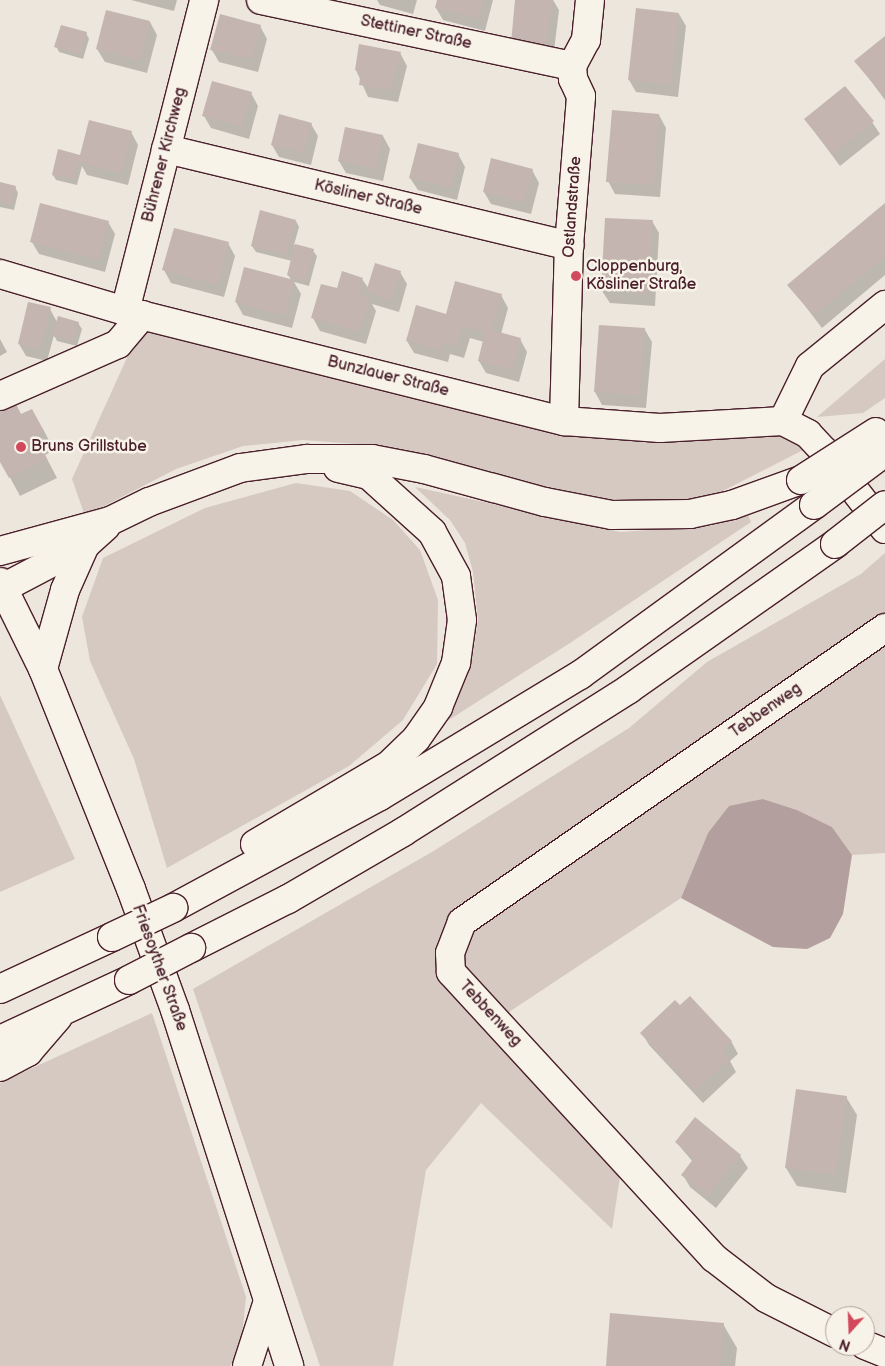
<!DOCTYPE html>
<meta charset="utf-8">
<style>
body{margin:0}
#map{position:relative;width:885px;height:1366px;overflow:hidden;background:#ece6dd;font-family:"Balsamiq Sans",sans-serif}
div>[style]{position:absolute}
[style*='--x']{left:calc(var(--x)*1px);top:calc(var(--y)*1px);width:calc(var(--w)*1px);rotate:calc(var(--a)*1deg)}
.green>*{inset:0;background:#d5c9c2}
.water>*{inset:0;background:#b39f9d}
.shadow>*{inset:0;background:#0003}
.building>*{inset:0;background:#c4b5b0}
.roads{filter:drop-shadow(1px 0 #4a1f2b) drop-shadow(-1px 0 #4a1f2b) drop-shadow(0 1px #4a1f2b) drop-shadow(0 -1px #4a1f2b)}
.minor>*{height:28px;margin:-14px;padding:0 14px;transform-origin:14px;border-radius:14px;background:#f7f3e8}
.major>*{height:28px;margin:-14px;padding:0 14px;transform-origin:14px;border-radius:14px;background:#f7f3e8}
.highway>*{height:28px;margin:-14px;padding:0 14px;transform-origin:14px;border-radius:14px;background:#f7f3e8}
.bridges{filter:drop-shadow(1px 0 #4a1f2b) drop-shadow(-1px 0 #4a1f2b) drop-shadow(0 1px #4a1f2b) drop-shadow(0 -1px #4a1f2b)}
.highway-bridge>*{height:28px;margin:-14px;padding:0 14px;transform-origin:14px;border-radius:14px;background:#f7f3e8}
.dots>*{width:14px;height:14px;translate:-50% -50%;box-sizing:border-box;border:2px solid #f7f3e8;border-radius:50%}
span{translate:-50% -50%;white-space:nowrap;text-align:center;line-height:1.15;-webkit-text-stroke:5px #f7f3e8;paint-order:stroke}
.street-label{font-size:16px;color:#4a1f2b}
.poi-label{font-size:16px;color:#4a1f2b}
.left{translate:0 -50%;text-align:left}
.north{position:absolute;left:825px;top:1306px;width:50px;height:50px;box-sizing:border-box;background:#f7f3e8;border:1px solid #b29e9c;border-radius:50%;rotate:200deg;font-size:14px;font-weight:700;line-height:20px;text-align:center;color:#4a1f2b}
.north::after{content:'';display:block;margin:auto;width:18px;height:22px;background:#d1495b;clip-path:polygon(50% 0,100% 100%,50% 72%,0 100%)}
</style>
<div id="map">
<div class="green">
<div style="clip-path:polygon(140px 329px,561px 434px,780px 432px,807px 448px,699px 503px,602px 504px,371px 445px,303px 440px,243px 446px,176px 469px,85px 516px,72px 479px)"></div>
<div style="clip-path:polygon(885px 359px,885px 398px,863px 413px,817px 417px)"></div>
<div style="clip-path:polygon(296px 483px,350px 491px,393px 520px,420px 550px,438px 600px,437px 664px,403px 720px,349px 766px,167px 868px,134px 759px,90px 661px,82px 617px,103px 558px,205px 508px)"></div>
<div style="clip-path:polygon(415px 487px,620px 532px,710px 526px,748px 515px,751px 522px,570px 643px,444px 723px,460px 691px,473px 654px,478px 619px,473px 572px,465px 543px,450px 520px)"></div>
<div style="clip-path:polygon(885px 553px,885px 853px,852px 855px,832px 827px,797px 810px,763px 799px,708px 833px,681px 898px,509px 1012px,625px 1144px,612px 1229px,481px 1103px,426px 1170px,393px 1366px,320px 1366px,193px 989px,432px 852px,629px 728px,707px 662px,861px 574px)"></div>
<div style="clip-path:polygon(0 695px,75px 859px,0 892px)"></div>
<div style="clip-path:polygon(152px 1013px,246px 1297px,240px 1355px,230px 1366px,0 1366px,0 1083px)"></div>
</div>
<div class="water">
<div style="clip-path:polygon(763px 799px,797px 810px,832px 827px,852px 855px,843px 914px,830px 938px,807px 949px,773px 947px,681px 898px,708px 833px,729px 806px)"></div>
</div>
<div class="shadow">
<div style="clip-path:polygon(131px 0,177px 0,174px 11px)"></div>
<div style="clip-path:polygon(377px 0,417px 0,413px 14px,380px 5px)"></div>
<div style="clip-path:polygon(438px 0,493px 0,485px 31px,443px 20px,436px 8px)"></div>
<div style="clip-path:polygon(517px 0,553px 0,559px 10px,553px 59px)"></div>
<div style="clip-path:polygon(107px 11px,150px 22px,157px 35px,147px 73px,105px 62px,97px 49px)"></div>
<div style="clip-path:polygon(679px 14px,686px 26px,678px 97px,636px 92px,629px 80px)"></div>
<div style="clip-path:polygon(260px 26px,267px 39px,258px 72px,219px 62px,212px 50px)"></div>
<div style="clip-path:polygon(86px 33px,89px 39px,83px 59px,59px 52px,56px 46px)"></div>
<div style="clip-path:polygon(885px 37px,885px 100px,856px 61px)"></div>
<div style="clip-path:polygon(400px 53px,407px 66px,398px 102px,368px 97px,356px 70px)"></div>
<div style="clip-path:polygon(251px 93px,258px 106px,249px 139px,211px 128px,204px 116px)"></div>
<div style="clip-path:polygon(659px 115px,666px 128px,660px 197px,615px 194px,608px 181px)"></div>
<div style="clip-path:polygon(805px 119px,872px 122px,880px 134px,840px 166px)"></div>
<div style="clip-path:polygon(311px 124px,318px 136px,311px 165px,279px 157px,272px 145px)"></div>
<div style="clip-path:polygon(131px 132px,138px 145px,128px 185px,87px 175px,82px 166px,77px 185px,56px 180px,53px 175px,81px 156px)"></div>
<div style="clip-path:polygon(383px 136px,390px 149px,383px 181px,346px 173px,339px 161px)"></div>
<div style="clip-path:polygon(458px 154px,465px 167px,457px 200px,418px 190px,410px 178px)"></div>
<div style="clip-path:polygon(532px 170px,539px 183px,531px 214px,491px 204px,484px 192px)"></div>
<div style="clip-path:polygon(0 183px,15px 187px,18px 193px,14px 210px,0 207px)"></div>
<div style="clip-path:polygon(885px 205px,885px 275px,822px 328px,789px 285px)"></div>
<div style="clip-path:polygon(296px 221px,299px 227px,294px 245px,313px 251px,317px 256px,309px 286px,294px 282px,301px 294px,292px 328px,243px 315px,236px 302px,292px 281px,288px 275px,292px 261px,256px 252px,252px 246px)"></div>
<div style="clip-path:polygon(652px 221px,659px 233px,655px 306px,610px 303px,602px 291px)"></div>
<div style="clip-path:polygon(108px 222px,115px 234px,105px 272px,39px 254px,32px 242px)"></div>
<div style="clip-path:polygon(228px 243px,235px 256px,224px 297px,171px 283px,164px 270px)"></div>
<div style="clip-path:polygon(400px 272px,407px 284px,399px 312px,372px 304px,376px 311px,366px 344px,320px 331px,313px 318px,338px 289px,362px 279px,369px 289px)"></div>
<div style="clip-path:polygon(501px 295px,508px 308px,501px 334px,520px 339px,527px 352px,519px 382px,486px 373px,479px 361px,484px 342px,470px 338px,464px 358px,450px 354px,448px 362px,414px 353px,407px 341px,447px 316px)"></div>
<div style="clip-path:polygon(50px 309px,57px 322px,78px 323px,82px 329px,77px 346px,57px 341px,54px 335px,47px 361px,26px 356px,19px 344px)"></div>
<div style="clip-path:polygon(645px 330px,652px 342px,646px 408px,602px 405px,595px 392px)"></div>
<div style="clip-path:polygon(0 339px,7px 352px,0 356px)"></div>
<div style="clip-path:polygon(22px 416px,43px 429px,54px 450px,45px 455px,57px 478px,20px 496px,0 459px)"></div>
<div style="clip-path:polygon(642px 1033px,731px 1041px,738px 1054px,730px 1061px,736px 1072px,703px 1103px,649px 1045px)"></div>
<div style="clip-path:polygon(846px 1097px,857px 1115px,846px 1193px,797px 1186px,786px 1168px)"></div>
<div style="clip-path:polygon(695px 1119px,740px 1156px,748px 1168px,716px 1208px,690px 1187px,683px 1175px,693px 1162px,676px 1142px)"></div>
<div style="clip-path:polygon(723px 1324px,737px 1348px,735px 1366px,607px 1366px)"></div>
</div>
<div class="building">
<div style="clip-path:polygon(437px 0,483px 0,478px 19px,435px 8px)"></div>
<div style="clip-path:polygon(515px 0,552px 0,546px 47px,511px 43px)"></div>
<div style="clip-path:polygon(636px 8px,679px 13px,671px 85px,628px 80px)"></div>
<div style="clip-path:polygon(106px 10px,150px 21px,140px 61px,96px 49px)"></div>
<div style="clip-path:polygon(220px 14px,261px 25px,252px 60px,210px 50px)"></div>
<div style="clip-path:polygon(61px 25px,87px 32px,80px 54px,54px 47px)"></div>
<div style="clip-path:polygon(885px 36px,885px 92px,882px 94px,854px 61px)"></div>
<div style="clip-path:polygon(359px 44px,401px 52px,391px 90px,359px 85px,361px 72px,355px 70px)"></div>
<div style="clip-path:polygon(212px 81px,252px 92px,242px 127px,202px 116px)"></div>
<div style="clip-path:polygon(845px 86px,874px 121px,833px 155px,804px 119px)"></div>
<div style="clip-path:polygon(612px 110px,659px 114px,654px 185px,606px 182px)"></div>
<div style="clip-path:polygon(279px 114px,312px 123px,304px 153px,271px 145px)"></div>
<div style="clip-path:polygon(89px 120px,132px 131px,122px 173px,78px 162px,74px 180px,52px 175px,58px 149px,80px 155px)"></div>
<div style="clip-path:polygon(345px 127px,383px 135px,376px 169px,338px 161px)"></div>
<div style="clip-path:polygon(418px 143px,459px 153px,451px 188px,409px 178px)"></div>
<div style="clip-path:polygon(491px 158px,533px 169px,524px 203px,483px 192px)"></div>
<div style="clip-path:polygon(0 182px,16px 186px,11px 205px,0 202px)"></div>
<div style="clip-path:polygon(40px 203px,109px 221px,99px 260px,30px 242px)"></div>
<div style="clip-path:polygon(885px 203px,885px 257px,814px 316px,787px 285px)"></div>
<div style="clip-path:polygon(260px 210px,296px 220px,287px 255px,251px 246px)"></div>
<div style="clip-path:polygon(605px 218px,653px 220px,649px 294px,601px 291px)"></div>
<div style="clip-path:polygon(174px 228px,229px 242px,218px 285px,162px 270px)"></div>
<div style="clip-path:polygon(295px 244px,314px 249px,306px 281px,287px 275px)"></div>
<div style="clip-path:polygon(375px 263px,401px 271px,392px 300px,366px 292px)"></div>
<div style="clip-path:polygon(244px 267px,294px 280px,285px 316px,235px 302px)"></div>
<div style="clip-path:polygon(342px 271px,363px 278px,358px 293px,370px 297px,359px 332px,311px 318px,321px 284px,337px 288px)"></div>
<div style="clip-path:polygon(455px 281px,502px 294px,492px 330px,521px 338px,512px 370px,478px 361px,485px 332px,463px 326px,457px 346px,443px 343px,441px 351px,406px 341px,416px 305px,446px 314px)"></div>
<div style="clip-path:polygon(28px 302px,51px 307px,40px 350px,18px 344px)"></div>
<div style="clip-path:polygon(58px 316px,79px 322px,74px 341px,52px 336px)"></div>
<div style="clip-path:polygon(599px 325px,645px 328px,640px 396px,594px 392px)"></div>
<div style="clip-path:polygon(11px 394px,21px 414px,32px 409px,44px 431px,35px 436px,47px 459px,9px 478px,0 462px,0 400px)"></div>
<div style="clip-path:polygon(690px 996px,732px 1041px,722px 1050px,730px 1059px,695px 1091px,640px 1033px,675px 1000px,680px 1005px)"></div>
<div style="clip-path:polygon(796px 1089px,847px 1096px,836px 1175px,785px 1168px)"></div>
<div style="clip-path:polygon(695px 1117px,741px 1155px,708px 1196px,681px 1175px,694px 1158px,675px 1142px)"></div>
<div style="clip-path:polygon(610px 1313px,724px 1323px,720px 1366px,606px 1366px)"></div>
</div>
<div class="roads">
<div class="minor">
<div style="--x:261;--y:0;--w:318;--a:12"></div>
<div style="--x:166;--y:149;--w:415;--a:13.5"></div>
<div style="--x:0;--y:274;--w:130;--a:16.5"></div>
<div style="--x:125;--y:311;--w:453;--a:14.1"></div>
<div style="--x:564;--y:421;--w:96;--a:4.2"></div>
<div style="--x:660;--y:428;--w:123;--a:-3.3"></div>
<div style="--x:125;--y:311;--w:321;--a:-75.7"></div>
<div style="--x:0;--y:396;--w:129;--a:-23.8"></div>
<div style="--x:118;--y:344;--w:38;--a:-50"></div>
<div style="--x:564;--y:421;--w:175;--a:-88.4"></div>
<div style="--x:569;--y:246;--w:150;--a:-85.4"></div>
<div style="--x:581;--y:96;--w:19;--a:-115"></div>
<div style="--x:573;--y:79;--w:13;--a:-94"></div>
<div style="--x:572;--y:66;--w:30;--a:-62"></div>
<div style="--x:586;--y:40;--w:40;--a:-84.3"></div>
<div style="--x:783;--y:421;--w:61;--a:-63.9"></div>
<div style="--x:810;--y:366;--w:97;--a:-39.1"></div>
<div style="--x:783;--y:421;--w:28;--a:27"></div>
<div style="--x:808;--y:434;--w:23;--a:47"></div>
<div style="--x:824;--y:451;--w:99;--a:52"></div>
<div style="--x:835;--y:1333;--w:77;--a:-153.1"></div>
<div style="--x:766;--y:1298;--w:66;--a:-142.4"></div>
<div style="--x:714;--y:1258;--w:389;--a:-132.6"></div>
<div style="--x:451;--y:972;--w:19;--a:-93"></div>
<div style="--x:450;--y:953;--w:33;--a:-69"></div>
<div style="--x:462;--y:922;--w:515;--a:-34.8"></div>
<div style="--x:865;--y:1345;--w:22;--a:22"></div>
</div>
<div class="major">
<div style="--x:0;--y:582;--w:97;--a:63.7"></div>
<div style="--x:43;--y:669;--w:237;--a:68.2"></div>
<div style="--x:131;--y:889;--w:129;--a:70"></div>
<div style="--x:175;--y:1010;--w:374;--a:72.2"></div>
<div style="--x:43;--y:669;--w:82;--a:-74.4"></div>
<div style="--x:65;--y:590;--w:49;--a:-66"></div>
</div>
<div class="highway">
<div style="--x:0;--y:551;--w:114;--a:-15.3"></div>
<div style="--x:110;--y:521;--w:43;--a:-26"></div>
<div style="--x:149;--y:502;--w:97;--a:-20.5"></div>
<div style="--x:240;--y:468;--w:68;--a:-7.7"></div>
<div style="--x:307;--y:459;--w:65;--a:0"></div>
<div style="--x:372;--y:459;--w:53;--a:10.9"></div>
<div style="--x:424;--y:469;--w:125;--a:15.3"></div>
<div style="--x:545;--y:502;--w:68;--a:11"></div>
<div style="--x:612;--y:515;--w:78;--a:-0.7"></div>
<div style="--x:690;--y:514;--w:43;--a:-12.1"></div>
<div style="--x:732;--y:505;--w:73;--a:-19.9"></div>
<div style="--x:3;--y:588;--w:93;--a:-27.7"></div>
<div style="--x:85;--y:545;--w:28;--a:-42"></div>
<div style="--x:255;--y:844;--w:156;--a:-30.5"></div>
<div style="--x:389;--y:765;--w:37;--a:-44"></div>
<div style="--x:416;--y:739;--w:39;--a:-55"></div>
<div style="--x:438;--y:707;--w:48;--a:-67.8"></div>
<div style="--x:456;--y:663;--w:43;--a:-82.1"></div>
<div style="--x:462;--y:620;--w:44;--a:-97.8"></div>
<div style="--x:456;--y:576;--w:50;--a:-118.6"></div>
<div style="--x:432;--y:532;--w:85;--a:-137.9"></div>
<div style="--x:369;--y:475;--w:32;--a:-167"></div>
<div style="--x:173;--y:908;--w:235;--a:-28.4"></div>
<div style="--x:380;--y:796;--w:234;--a:-31.2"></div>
<div style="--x:580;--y:675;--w:289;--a:-36"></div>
<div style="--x:191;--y:948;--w:109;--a:-26.8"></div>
<div style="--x:288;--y:899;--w:133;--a:-30.2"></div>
<div style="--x:403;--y:832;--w:267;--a:-32.3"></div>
<div style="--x:629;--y:689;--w:252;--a:-35.1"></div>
<div style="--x:0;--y:989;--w:123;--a:-24.9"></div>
<div style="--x:0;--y:1040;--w:142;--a:-24.9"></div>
<div style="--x:0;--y:1067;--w:32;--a:-28"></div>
<div style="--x:28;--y:1052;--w:46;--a:-49.4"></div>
<div style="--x:247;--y:1366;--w:68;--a:-72.1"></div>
</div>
</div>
<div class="bridges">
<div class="highway-bridge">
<div style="--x:801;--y:480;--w:89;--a:-32.6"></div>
<div style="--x:814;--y:505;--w:89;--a:-36.7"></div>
<div style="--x:835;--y:544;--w:63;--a:-38"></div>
<div style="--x:112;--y:937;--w:68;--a:-25.4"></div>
<div style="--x:129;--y:980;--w:70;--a:-27.3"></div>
</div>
</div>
<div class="dots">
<div style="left:576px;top:276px;background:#d1495b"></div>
<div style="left:21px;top:447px;background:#d1495b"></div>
</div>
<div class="street-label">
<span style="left:416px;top:33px;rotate:12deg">Stettiner Straße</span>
<span style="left:165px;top:155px;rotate:-76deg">Bührener Kirchweg</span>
<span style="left:368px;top:198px;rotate:13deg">Kösliner Straße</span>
<span style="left:573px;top:207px;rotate:-86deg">Ostlandstraße</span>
<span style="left:388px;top:377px;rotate:14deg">Bunzlauer Straße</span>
<span style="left:766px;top:711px;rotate:-35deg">Tebbenweg</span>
<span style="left:159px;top:968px;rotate:70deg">Friesoyther Straße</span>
<span style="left:490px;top:1014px;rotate:47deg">Tebbenweg</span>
</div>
<div class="poi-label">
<span class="left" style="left:586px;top:276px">Cloppenburg,<br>Kösliner Straße</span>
<span class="left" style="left:31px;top:447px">Bruns Grillstube</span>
</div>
<div class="north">N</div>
</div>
